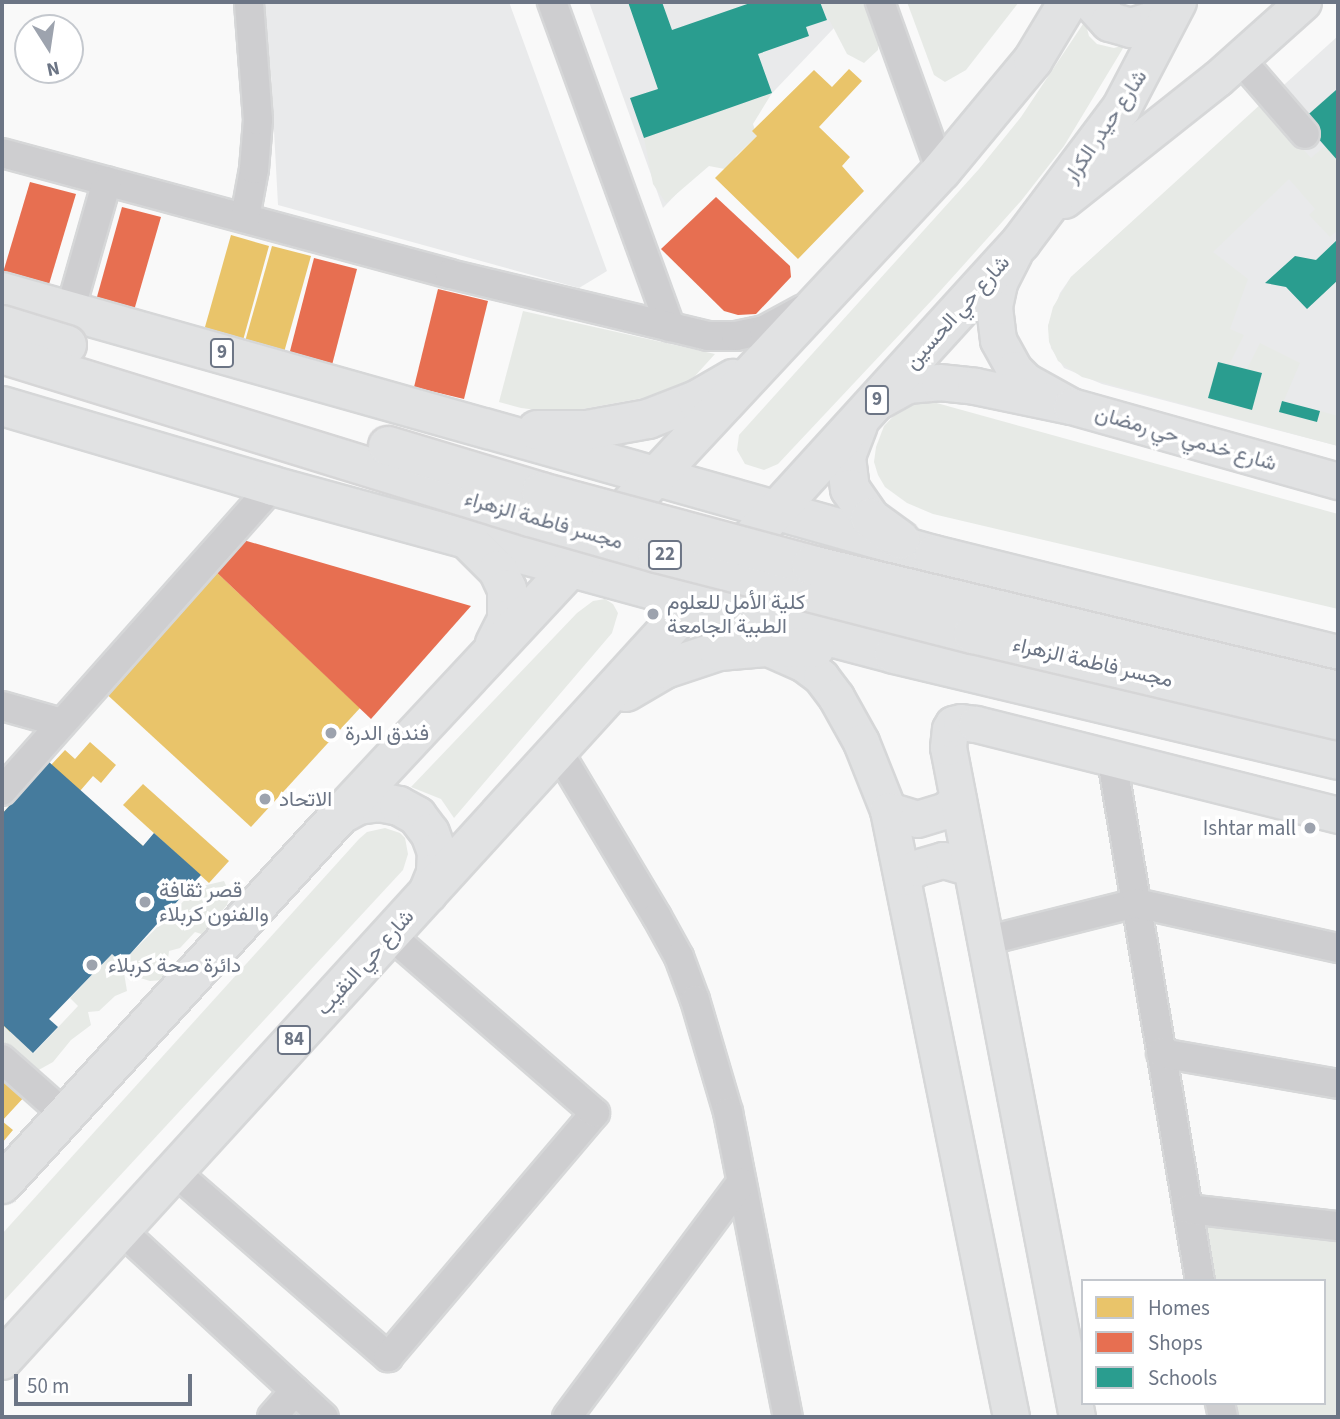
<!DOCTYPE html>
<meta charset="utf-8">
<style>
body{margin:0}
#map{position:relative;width:1340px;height:1419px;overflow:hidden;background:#f9f9f9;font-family:"Source Sans 3",Vazirmatn,sans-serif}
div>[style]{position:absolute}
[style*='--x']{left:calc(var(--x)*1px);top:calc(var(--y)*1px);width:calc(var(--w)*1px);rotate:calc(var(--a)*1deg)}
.built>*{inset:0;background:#e9eaeb}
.green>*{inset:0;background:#e7eae6}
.homes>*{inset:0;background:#e9c46a}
.shops>*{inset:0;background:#e76f51}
.schools>*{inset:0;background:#2a9d8f}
.public>*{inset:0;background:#457b9d}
.roads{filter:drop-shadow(2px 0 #d6d7d8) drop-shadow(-2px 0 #d6d7d8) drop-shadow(0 2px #d6d7d8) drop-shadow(0 -2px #d6d7d8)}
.minor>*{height:28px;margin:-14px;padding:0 14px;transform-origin:14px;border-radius:14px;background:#ceced0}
.major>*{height:35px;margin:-17.5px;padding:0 17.5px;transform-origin:17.5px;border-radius:17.5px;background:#e1e2e3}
.highway>*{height:38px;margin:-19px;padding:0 19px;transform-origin:19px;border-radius:19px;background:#e1e2e3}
.bridges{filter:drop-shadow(2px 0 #d6d6d7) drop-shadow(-2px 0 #d6d6d7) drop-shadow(0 2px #d6d6d7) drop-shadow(0 -2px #d6d6d7)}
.highway-bridge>*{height:38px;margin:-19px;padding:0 19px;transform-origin:19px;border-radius:19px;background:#e1e2e3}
.dots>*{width:19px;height:19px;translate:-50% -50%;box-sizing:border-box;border:4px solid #fff;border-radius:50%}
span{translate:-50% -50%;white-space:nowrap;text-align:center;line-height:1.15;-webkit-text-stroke:7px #fff;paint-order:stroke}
.shield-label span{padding:2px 5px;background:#fff;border:2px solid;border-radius:5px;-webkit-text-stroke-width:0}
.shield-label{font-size:19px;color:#6c7585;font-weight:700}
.street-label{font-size:21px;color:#6c7585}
.poi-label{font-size:21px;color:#6c7585}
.left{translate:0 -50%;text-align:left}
.right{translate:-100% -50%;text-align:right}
.frame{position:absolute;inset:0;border:4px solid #6c7585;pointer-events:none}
.legend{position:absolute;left:1081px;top:1279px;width:245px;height:126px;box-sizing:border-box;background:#fff;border:2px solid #c4c8ce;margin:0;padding:9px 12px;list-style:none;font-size:21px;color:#6c7585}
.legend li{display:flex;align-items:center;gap:14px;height:35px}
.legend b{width:35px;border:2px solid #c4c8ce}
.north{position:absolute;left:14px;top:14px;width:70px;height:70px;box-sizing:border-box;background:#fff;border:2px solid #c4c8ce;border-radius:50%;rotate:168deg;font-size:19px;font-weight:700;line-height:28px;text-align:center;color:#6c7585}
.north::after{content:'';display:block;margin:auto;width:24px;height:32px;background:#9da3ae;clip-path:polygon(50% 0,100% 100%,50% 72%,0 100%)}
.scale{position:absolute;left:14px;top:1374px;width:178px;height:32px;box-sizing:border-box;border:4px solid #6c7585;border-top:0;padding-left:9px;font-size:21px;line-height:24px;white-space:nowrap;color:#6c7585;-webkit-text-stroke:5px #fff;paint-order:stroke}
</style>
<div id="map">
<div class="built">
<div style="clip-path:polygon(263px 2px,509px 2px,607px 271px,579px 288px,278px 205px,271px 75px)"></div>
<div style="clip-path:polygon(589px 2px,849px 2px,852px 9px,663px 208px)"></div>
<div style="clip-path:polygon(1338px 36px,1338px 446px,1102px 384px,1064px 368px,1051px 348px,1048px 326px,1060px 293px,1071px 277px)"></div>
</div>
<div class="green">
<div style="clip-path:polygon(820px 2px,864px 2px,879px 36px,878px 50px,864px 63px,847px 54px)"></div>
<div style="clip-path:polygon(907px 2px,1019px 2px,966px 70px,945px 82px,934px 75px)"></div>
<div style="clip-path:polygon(1085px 21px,1089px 36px,1097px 44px,1114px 48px,1125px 45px,1064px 146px,1021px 201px,933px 299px,778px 464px,764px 470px,745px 464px,737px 450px,739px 435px,979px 169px,1021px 117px)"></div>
<div style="clip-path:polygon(772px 93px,753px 124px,757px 136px,736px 156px,730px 170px,709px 166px,666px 203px,653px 184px,644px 138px)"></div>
<div style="clip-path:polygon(1262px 103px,1311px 158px,1325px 146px,1338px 161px,1338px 230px,1330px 237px,1309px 215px,1315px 209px,1289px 179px,1213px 252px,1248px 279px,1230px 329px,1244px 335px,1229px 365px,1218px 362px,1209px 398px,1252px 409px,1262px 374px,1247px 369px,1260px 343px,1300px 363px,1279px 412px,1316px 421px,1320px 411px,1338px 416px,1338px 446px,1082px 377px,1058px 361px,1049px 342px,1048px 326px,1053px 307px,1071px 277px)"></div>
<div style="clip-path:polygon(523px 311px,715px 354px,695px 376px,680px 386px,649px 397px,583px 409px,545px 411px,521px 408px,499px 402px)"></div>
<div style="clip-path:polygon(933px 402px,1338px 514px,1338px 609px,933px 514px,907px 503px,885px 487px,878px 475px,874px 462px,876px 447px,884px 426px,903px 406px,919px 401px)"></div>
<div style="clip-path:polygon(605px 599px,613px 604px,618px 613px,612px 633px,454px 818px,441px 799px,411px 787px,577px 613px,593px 601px)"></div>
<div style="clip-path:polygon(385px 828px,400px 833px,405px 838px,408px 854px,403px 870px,2px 1303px,2px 1234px,359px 839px,367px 832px)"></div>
<div style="clip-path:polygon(224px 881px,230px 894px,227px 905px,213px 921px,208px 936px,195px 932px,180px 948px,169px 951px,168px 959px,163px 965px,170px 974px,164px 980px,150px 981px,124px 973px,127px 991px,115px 996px,99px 1011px,88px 1012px,91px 1025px,71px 1040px,53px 1062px,35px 1072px,2px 1052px,2px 1024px,34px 1053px,78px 1006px,70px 998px,112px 954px,122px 962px,198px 887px)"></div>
<div style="clip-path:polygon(1205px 1224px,1338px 1241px,1338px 1417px,1236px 1417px,1234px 1403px,1324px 1403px,1324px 1281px,1214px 1281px)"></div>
</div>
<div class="homes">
<div style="clip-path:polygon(849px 69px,862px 81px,819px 127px,850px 157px,842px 166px,864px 191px,798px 259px,715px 178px,757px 136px,752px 131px,814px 70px,832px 87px)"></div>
<div style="clip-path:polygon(231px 235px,269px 246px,242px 344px,203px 334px)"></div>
<div style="clip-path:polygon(272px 246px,311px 256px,283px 356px,244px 345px)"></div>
<div style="clip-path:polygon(212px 568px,360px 708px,251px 827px,101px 689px)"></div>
<div style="clip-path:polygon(90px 742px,116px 765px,101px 783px,93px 776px,80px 791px,166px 866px,101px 944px,33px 884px,24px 893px,19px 889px,14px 895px,19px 899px,7px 914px,2px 911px,2px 814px,49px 762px,51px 765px,65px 750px,75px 759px)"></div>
<div style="clip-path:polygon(143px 784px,229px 861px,209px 883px,123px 805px)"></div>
<div style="clip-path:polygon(2px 927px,29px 950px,47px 931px,58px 945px,50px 954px,60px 967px,31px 996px,35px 1004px,10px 1032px,2px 1024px)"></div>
<div style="clip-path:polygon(2px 1074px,26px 1095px,2px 1121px,13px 1130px,2px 1143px)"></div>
</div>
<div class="shops">
<div style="clip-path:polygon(30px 182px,76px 194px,47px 291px,2px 276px)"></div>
<div style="clip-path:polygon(716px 197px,790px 266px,791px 277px,756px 314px,738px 315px,724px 311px,661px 249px)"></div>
<div style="clip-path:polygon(122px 207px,161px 217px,133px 314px,95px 304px)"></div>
<div style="clip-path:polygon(314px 258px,357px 269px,332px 365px,289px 355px)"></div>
<div style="clip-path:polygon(438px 289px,488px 301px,464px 399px,414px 387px)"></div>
<div style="clip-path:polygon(240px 539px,471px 606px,371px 719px,212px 568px)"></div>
</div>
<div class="schools">
<div style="clip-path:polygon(628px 2px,662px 2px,672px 30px,753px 2px,820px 2px,827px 20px,806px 27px,809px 36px,758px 54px,772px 93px,644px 138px,630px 98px,658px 89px)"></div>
<div style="clip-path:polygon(1336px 90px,1338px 93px,1338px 161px,1302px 120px)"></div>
<div style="clip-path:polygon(1338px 239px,1338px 280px,1307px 309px,1286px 287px,1265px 283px,1295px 256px,1316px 260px)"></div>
<div style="clip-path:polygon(1218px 362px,1262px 373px,1252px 410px,1208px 398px)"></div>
<div style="clip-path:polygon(1282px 401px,1320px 411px,1317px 422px,1279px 412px)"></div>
</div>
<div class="public">
<div style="clip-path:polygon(49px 762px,143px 846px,154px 833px,201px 875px,122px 963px,112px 954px,49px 1019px,58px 1027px,33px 1053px,2px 1024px,2px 814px)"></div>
</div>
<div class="roads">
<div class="minor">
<div style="--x:552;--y:2;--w:346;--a:70"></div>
<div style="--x:880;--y:2;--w:180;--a:70.2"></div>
<div style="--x:1240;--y:59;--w:99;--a:49.1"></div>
<div style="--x:2;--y:153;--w:464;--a:15.1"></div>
<div style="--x:450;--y:274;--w:265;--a:13.5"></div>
<div style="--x:708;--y:336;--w:28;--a:0"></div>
<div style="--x:736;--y:336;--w:29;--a:-12"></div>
<div style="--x:764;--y:330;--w:44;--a:-28.3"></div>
<div style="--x:245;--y:218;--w:50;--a:-79.6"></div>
<div style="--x:254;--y:169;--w:49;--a:-85.3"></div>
<div style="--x:258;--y:120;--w:118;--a:-94.4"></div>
<div style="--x:70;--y:311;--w:135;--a:-74.1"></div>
<div style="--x:2;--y:706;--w:62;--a:15.8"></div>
<div style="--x:558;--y:751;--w:193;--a:59.2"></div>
<div style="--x:657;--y:917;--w:46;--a:61.2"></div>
<div style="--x:679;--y:957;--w:46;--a:69.6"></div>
<div style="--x:695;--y:1000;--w:117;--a:73.6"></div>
<div style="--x:728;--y:1112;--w:311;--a:78.9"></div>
<div style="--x:1112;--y:760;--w:528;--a:80.41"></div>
<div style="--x:2;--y:791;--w:408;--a:-48.4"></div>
<div style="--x:985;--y:941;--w:156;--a:-14.1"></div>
<div style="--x:1136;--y:903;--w:207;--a:12.6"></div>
<div style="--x:1161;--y:1053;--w:180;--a:9.9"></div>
<div style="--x:2;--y:1059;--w:84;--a:41.6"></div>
<div style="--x:174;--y:1171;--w:284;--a:41"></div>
<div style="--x:388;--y:1357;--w:320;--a:-49.7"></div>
<div style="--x:595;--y:1113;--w:271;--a:-139"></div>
<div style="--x:1188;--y:1209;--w:151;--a:6.5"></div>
<div style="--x:121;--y:1230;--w:276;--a:42.7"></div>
<div style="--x:1220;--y:1403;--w:14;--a:78"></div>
<div style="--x:272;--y:1417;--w:35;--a:-49"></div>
<div style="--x:567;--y:1417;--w:292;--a:-53.4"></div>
</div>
<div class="major">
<div style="--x:1064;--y:200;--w:196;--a:-38.4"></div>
<div style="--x:1218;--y:78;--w:114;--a:-41.8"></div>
<div style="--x:1014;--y:253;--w:34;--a:117"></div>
<div style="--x:999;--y:283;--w:25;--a:102"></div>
<div style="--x:994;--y:307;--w:33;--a:83"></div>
<div style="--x:998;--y:340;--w:33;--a:61"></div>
<div style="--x:1014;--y:369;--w:17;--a:45"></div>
<div style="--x:1026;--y:381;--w:51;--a:29.1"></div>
<div style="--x:875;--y:403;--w:37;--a:-29"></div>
<div style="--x:907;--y:385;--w:32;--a:-5"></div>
<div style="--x:939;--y:382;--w:36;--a:6"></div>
<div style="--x:975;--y:386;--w:98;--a:11.8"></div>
<div style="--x:1071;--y:406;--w:277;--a:15.7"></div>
<div style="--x:766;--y:647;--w:42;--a:24.1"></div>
<div style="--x:804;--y:664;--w:21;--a:37"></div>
<div style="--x:821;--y:677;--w:25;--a:53"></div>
<div style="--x:836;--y:697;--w:51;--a:60.9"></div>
<div style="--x:861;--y:742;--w:73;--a:68.3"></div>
<div style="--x:888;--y:810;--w:619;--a:78.54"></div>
<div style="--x:888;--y:810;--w:30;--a:17"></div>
<div style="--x:917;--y:819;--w:30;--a:-17"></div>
<div style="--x:946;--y:810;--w:16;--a:-43"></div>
<div style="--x:904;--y:877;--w:14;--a:-39"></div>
<div style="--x:915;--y:868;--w:29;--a:-16"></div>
<div style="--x:943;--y:860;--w:29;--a:16"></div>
<div style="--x:1077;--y:1417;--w:682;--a:-100.9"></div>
<div style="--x:948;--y:747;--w:18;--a:-84"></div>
<div style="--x:950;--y:729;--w:6;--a:-59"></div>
<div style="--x:953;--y:724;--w:8;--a:-14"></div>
<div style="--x:961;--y:722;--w:15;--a:8"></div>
<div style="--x:976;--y:724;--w:373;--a:14.1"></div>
</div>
<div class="highway">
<div style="--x:1092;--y:2;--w:27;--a:48"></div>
<div style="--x:1110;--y:22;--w:22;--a:16"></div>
<div style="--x:1131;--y:28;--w:29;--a:-18"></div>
<div style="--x:1159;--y:19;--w:23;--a:-49"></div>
<div style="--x:2;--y:292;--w:968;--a:15.76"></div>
<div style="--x:934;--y:555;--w:416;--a:13.9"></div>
<div style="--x:2;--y:406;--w:283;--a:16.4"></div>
<div style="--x:273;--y:486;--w:436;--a:15.3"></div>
<div style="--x:694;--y:601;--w:207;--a:14.8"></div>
<div style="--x:894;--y:654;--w:456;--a:13.4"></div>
<div style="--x:858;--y:425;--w:34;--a:111"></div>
<div style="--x:846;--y:457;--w:32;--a:83"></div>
<div style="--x:850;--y:489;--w:35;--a:55"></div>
<div style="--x:870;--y:518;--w:37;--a:36"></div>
<div style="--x:537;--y:430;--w:50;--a:0"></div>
<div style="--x:587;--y:430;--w:62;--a:-10.2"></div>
<div style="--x:648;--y:419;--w:53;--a:-21.2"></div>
<div style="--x:697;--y:400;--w:42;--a:-30.3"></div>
<div style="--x:466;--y:538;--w:45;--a:45"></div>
<div style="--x:498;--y:570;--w:21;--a:65"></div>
<div style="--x:507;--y:589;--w:31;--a:90"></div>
<div style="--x:507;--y:620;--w:27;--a:117"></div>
<div style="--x:626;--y:692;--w:45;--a:-30.5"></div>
<div style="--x:665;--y:669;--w:57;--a:-18.4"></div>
<div style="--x:719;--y:651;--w:47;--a:-4.9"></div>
<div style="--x:766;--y:647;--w:49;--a:1.2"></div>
<div style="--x:340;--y:815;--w:21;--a:-29"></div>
<div style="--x:358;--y:805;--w:21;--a:-8"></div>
<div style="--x:379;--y:802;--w:20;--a:11"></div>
<div style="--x:399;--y:806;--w:21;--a:29"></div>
<div style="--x:417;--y:816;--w:21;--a:53"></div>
<div style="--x:430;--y:833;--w:20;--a:70"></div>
<div style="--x:437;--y:852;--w:21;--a:93"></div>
<div style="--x:436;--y:873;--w:22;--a:112"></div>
<div style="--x:2;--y:1184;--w:500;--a:-47.51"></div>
<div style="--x:340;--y:815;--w:881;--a:-46.98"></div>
<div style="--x:941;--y:171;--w:144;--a:-50.3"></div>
<div style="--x:1033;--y:60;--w:68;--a:-58.9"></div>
<div style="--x:2;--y:1360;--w:1513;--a:-47.65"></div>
<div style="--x:1021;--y:242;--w:166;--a:-53.1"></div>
<div style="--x:1121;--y:109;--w:121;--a:-62.4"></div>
</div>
</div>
<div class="bridges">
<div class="highway-bridge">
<div style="--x:2;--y:325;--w:68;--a:17.1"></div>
<div style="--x:2;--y:354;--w:553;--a:17.16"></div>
<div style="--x:530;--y:517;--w:132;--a:15.8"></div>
<div style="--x:657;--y:553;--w:326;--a:14.4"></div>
<div style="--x:973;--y:634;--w:375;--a:13.3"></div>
<div style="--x:388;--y:446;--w:160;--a:16.7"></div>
<div style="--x:541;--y:492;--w:280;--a:15.1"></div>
<div style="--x:811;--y:565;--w:542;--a:13.45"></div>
</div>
</div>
<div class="dots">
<div style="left:653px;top:614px;background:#9da3ae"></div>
<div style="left:331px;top:733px;background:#9da3ae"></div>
<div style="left:265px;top:799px;background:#9da3ae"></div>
<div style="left:1310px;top:828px;background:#9da3ae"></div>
<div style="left:145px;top:902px;background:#9da3ae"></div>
<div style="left:92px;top:965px;background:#9da3ae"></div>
</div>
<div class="shield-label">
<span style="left:222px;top:353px">9</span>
<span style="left:877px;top:400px">9</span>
<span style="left:665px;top:555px">22</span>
<span style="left:294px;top:1040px">84</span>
</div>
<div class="street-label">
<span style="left:1105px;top:126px;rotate:-56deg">شارع حيدر الكرار</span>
<span style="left:957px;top:312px;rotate:-48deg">شارع حي الحسين</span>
<span style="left:1186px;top:438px;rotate:16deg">شارع خدمي حي رمضان</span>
<span style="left:544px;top:520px;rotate:16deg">مجسر فاطمة الزهراء</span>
<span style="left:1093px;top:662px;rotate:13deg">مجسر فاطمة الزهراء</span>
<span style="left:365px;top:962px;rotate:-48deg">شارع حي النقيب</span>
</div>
<div class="poi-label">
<span class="left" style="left:667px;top:614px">كلية الأمل للعلوم<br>الطبية الجامعة</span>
<span class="left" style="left:345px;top:733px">فندق الدرة</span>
<span class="left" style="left:279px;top:799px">الاتحاد</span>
<span class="right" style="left:1296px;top:828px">Ishtar mall</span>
<span class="left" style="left:159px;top:902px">قصر ثقافة<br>والفنون كربلاء</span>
<span class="left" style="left:108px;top:965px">دائرة صحة كربلاء</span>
</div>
<div class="frame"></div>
<ul class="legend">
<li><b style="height:19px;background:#e9c46a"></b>Homes</li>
<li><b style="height:19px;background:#e76f51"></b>Shops</li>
<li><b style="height:19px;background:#2a9d8f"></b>Schools</li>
</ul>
<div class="north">N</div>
<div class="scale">50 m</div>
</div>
